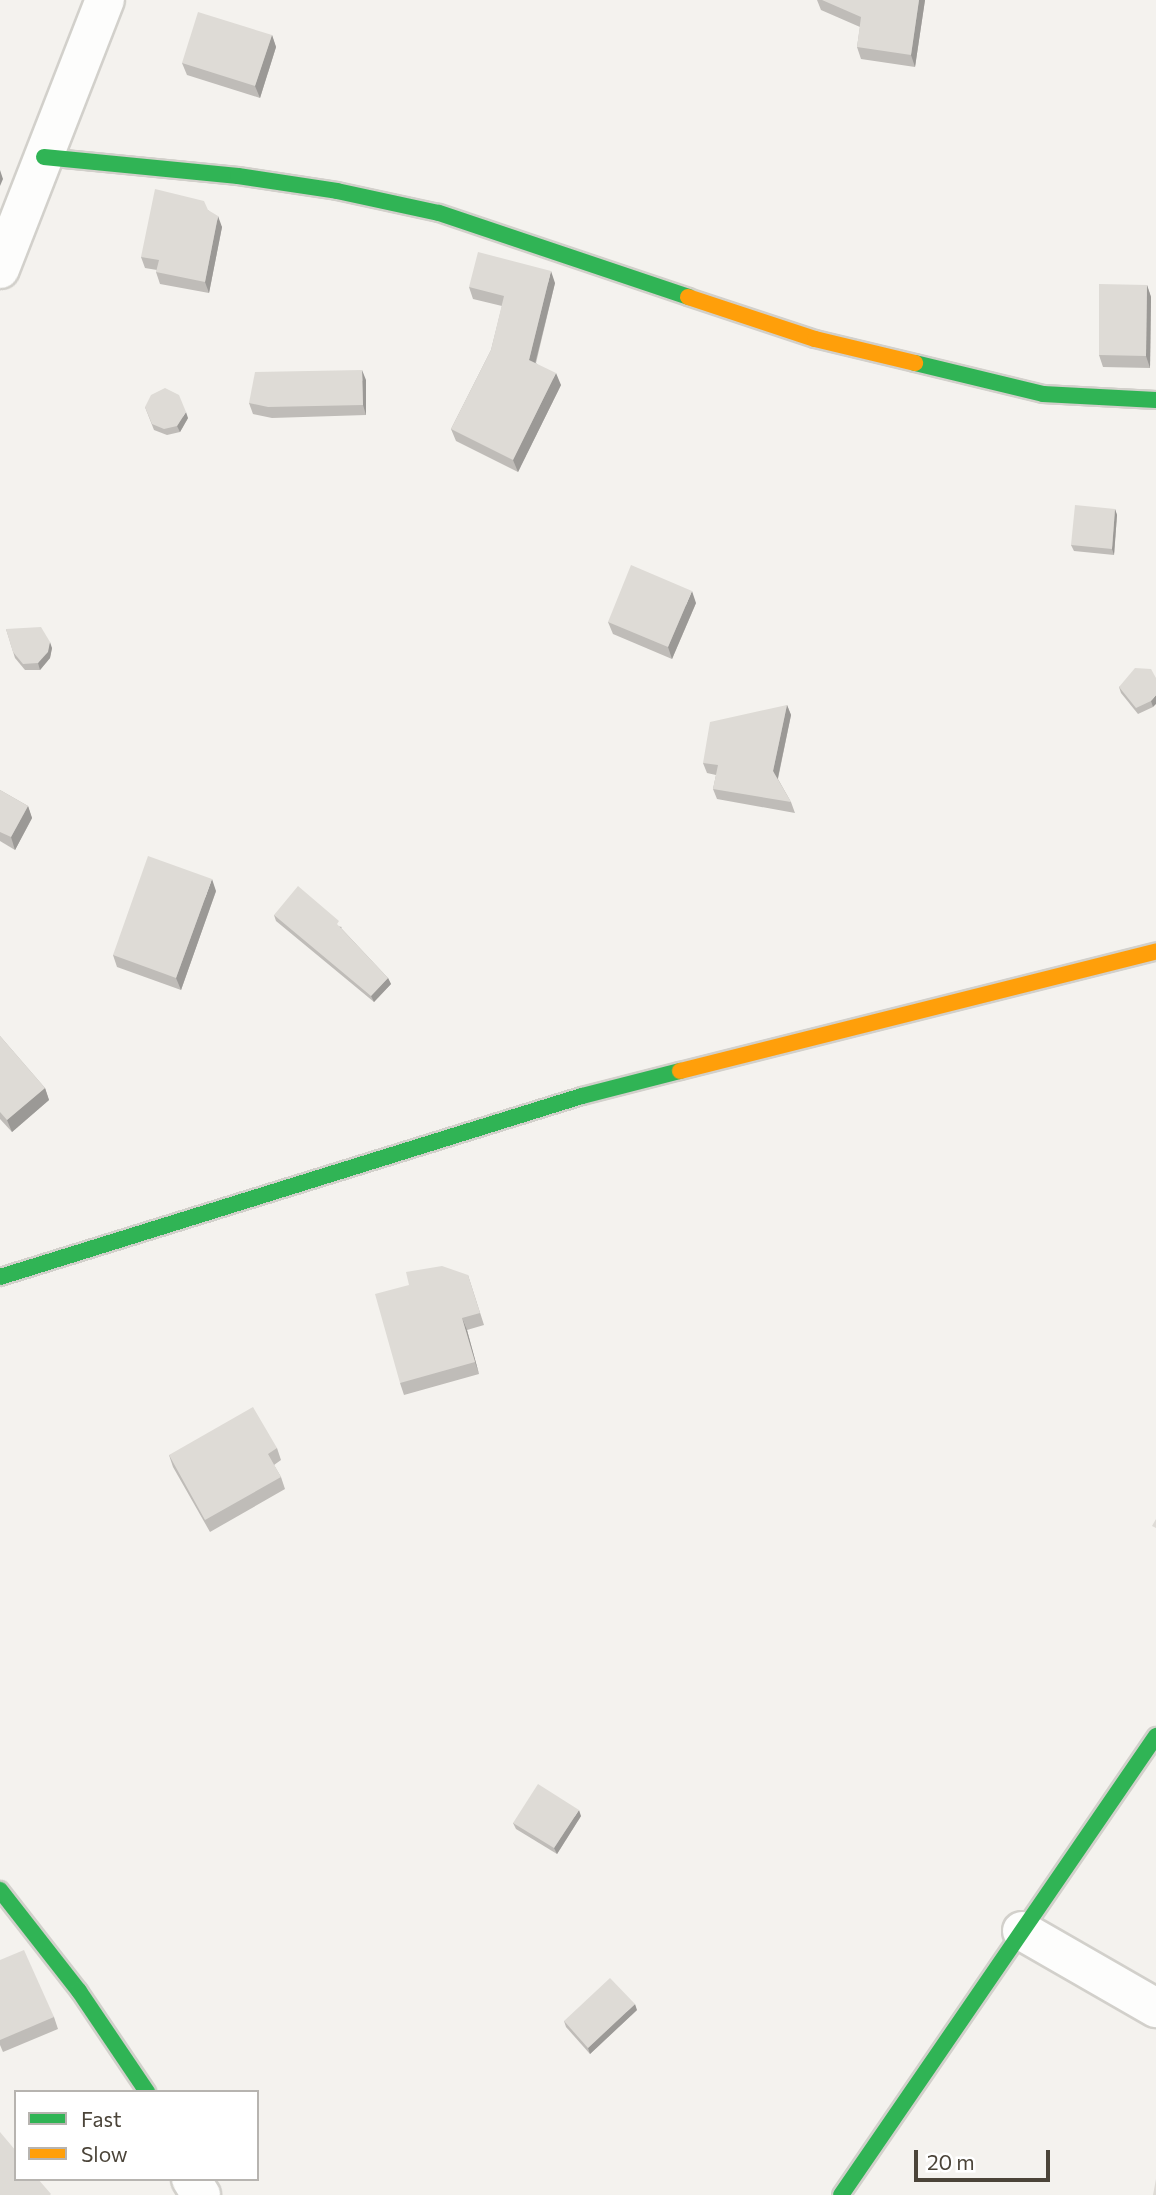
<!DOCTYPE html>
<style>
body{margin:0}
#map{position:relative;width:1156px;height:2195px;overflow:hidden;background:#f4f2ee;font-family:Commissioner,sans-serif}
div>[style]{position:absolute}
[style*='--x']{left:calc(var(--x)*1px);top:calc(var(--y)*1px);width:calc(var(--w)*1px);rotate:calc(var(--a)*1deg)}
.roads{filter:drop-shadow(2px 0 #d2d0cb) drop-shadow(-2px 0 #d2d0cb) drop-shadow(0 2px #d2d0cb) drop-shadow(0 -2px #d2d0cb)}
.street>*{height:38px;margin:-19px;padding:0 19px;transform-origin:19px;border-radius:19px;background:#fdfdfc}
.fast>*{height:16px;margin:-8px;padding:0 8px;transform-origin:8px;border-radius:8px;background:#30b455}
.slow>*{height:16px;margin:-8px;padding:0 8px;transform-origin:8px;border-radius:8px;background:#ff9f0a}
.wall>*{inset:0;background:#bfbcb8}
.shaded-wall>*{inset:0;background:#9b9996}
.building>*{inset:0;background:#dedbd6}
span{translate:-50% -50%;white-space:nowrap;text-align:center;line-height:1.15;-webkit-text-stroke:5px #fff;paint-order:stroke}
.legend{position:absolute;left:14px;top:2090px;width:245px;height:91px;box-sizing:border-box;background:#fff;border:2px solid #b7b4b0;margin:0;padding:9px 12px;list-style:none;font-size:21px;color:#4b4439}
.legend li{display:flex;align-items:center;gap:14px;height:35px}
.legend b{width:35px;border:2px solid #b7b4b0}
.scale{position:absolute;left:914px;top:2150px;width:136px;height:32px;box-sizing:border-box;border:4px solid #4b4439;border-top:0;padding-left:9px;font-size:21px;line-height:24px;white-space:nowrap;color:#4b4439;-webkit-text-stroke:5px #fff;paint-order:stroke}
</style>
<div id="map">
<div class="roads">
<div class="street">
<div style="--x:0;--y:269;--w:289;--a:-68.7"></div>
<div style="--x:1022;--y:1931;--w:155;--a:29.9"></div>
<div style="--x:191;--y:2179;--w:19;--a:58"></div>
</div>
<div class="fast">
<div style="--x:44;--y:157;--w:195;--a:5.6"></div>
<div style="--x:238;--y:176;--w:100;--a:8.6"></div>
<div style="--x:337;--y:191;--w:104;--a:12.2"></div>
<div style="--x:439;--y:213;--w:263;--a:18.6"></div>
<div style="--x:915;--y:363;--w:132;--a:13.6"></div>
<div style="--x:1043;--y:394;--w:113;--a:3"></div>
<div style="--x:0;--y:1277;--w:609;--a:-17.28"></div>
<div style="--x:582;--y:1096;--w:101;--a:-14.3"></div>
<div style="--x:0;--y:1890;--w:128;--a:52"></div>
<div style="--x:79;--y:1991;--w:122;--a:56"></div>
<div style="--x:841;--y:2195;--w:557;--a:-55.54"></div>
</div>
<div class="slow">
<div style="--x:688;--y:297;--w:134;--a:18.3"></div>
<div style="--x:815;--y:339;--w:103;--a:13.5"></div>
<div style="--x:680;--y:1071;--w:491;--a:-14.1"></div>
</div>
</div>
<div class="wall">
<div style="clip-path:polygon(817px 0,925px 0,915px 67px,861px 59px,857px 47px,860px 27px,821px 10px)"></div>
<div style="clip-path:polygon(272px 35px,276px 47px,260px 98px,187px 75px,182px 63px)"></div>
<div style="clip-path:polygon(208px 210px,222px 227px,209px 293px,160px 284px,156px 272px,157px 270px,145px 268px,141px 257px)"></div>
<div style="clip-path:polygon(555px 283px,536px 363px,561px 385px,518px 472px,456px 441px,451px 429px,491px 350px,502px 306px,473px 299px,469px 287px)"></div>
<div style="clip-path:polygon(1147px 285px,1151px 297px,1150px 368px,1103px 367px,1099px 355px)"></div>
<div style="clip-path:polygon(366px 380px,366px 415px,272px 418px,253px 414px,249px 403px)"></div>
<div style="clip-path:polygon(145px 407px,188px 418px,180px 432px,167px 435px,154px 430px)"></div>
<div style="clip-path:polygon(1115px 509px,1117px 515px,1114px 555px,1074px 551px,1071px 545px)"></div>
<div style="clip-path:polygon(696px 603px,672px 659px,613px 634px,608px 622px)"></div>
<div style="clip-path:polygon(6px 629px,52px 648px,50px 658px,40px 670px,25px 670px,15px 658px)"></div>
<div style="clip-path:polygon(1151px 669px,1153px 707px,1138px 714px,1121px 693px,1119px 687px)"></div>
<div style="clip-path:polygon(787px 705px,791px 715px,778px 779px,791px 802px,795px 813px,717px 799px,713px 789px,716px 775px,707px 773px,703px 763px)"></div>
<div style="clip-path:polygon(0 790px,28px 806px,32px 818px,15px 850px,0 841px)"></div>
<div style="clip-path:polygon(216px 891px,181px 990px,117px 967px,113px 955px)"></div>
<div style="clip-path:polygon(274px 915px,342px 927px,341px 928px,388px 978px,391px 984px,374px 1002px,276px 921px)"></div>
<div style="clip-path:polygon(0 1036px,45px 1088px,49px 1100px,12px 1132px,0 1119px)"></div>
<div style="clip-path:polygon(468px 1275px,484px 1325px,467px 1330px,479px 1374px,404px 1395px,400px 1383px)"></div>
<div style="clip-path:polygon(277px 1448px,281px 1460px,274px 1465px,281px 1477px,285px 1489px,210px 1532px,173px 1467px,169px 1455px)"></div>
<div style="clip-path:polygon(581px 1816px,557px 1854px,516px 1829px,513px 1823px)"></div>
<div style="clip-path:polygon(0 1960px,54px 2017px,58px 2029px,3px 2052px,0 2045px)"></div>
<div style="clip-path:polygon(637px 2010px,590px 2054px,566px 2027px,564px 2021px)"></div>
</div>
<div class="shaded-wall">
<div style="clip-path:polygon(919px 0,925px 0,915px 67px,911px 55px)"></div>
<div style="clip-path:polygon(272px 35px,276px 47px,260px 98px,255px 86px)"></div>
<div style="clip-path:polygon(0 170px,3px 179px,0 186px)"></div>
<div style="clip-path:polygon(218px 216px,222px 227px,209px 293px,205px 282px)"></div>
<div style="clip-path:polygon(551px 271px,555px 283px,533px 372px,529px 360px)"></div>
<div style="clip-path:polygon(1147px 285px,1151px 297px,1150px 368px,1146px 356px)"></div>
<div style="clip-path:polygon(362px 370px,366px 380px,366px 415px,363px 405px)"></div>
<div style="clip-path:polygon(556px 373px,561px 385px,518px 472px,513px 460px)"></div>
<div style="clip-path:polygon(186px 412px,188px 418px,180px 432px,177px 426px)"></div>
<div style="clip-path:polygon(1115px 509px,1117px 515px,1114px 555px,1112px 549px)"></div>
<div style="clip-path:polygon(692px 591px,696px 603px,672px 659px,668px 647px)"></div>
<div style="clip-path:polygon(50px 642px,52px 648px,50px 658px,40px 670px,38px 663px)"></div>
<div style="clip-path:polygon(1156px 695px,1156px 704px,1153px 707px,1151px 701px)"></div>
<div style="clip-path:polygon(787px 705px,791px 715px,777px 782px,773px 771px)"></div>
<div style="clip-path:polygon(28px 806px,32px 818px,15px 850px,11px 837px)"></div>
<div style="clip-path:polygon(212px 879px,216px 891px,181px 990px,176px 978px)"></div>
<div style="clip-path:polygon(388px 978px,391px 984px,374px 1002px,371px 996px)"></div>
<div style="clip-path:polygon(45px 1088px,49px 1100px,12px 1132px,7px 1120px)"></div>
<div style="clip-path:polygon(462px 1318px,467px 1330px,479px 1374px,475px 1362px)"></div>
<div style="clip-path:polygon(579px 1810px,581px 1816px,557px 1854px,554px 1848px)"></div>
<div style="clip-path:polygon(635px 2004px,637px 2010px,590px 2054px,588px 2048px)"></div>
</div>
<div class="building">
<div style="clip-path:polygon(822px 0,919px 0,911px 55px,857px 47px,861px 17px)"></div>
<div style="clip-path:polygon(198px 12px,272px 35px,255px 86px,182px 63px)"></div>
<div style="clip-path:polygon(155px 189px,204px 201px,208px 210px,218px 216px,205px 282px,156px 272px,159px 260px,141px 257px)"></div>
<div style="clip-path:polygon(478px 252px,551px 271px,529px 360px,556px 373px,513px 460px,451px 429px,491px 350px,504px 296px,469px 287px)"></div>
<div style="clip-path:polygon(1099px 284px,1147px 285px,1146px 356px,1099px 355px)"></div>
<div style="clip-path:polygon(362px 370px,363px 405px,268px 407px,249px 403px,255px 372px)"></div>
<div style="clip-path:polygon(165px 388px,179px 395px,186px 412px,177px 426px,164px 429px,152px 424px,145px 407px,151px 395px)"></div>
<div style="clip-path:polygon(1075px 505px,1115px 509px,1112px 549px,1071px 545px)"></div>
<div style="clip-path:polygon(631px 565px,692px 591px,668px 647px,608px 622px)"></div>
<div style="clip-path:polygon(41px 627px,50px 642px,48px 652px,38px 663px,23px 664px,13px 652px,6px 629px)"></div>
<div style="clip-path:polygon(1135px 668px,1151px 669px,1156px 678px,1156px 695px,1151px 701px,1136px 708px,1119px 687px)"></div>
<div style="clip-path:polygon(787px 705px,773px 771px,791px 802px,713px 789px,718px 765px,703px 763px,710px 722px)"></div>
<div style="clip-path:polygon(0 790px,28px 806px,11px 837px,0 832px)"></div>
<div style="clip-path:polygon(148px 856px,212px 879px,176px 978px,113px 955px)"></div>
<div style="clip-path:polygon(298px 886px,339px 921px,337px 924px,388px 978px,371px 996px,274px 915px)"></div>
<div style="clip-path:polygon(0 1036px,45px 1088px,7px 1120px,0 1112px)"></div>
<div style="clip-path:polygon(442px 1266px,468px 1275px,480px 1313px,462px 1318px,475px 1362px,400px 1383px,375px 1294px,409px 1285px,406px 1272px)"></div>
<div style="clip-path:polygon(253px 1407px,277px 1448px,268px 1454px,281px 1477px,205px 1520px,169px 1455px)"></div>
<div style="clip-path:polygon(1156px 1519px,1156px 1528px,1152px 1526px)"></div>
<div style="clip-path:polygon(538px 1784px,579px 1810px,554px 1848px,513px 1823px)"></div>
<div style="clip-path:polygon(24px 1950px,54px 2017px,0 2040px,0 1960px)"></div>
<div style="clip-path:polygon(610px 1978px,635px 2004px,588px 2048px,564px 2021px)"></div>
<div style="clip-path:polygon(0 2132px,16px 2151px,16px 2179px,38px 2179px,51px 2194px,50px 2195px,0 2195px)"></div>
<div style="clip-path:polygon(1156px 2179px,1156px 2195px,1153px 2195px)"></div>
</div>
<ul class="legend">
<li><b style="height:9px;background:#30b455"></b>Fast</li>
<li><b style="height:9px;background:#ff9f0a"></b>Slow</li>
</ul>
<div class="scale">20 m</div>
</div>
